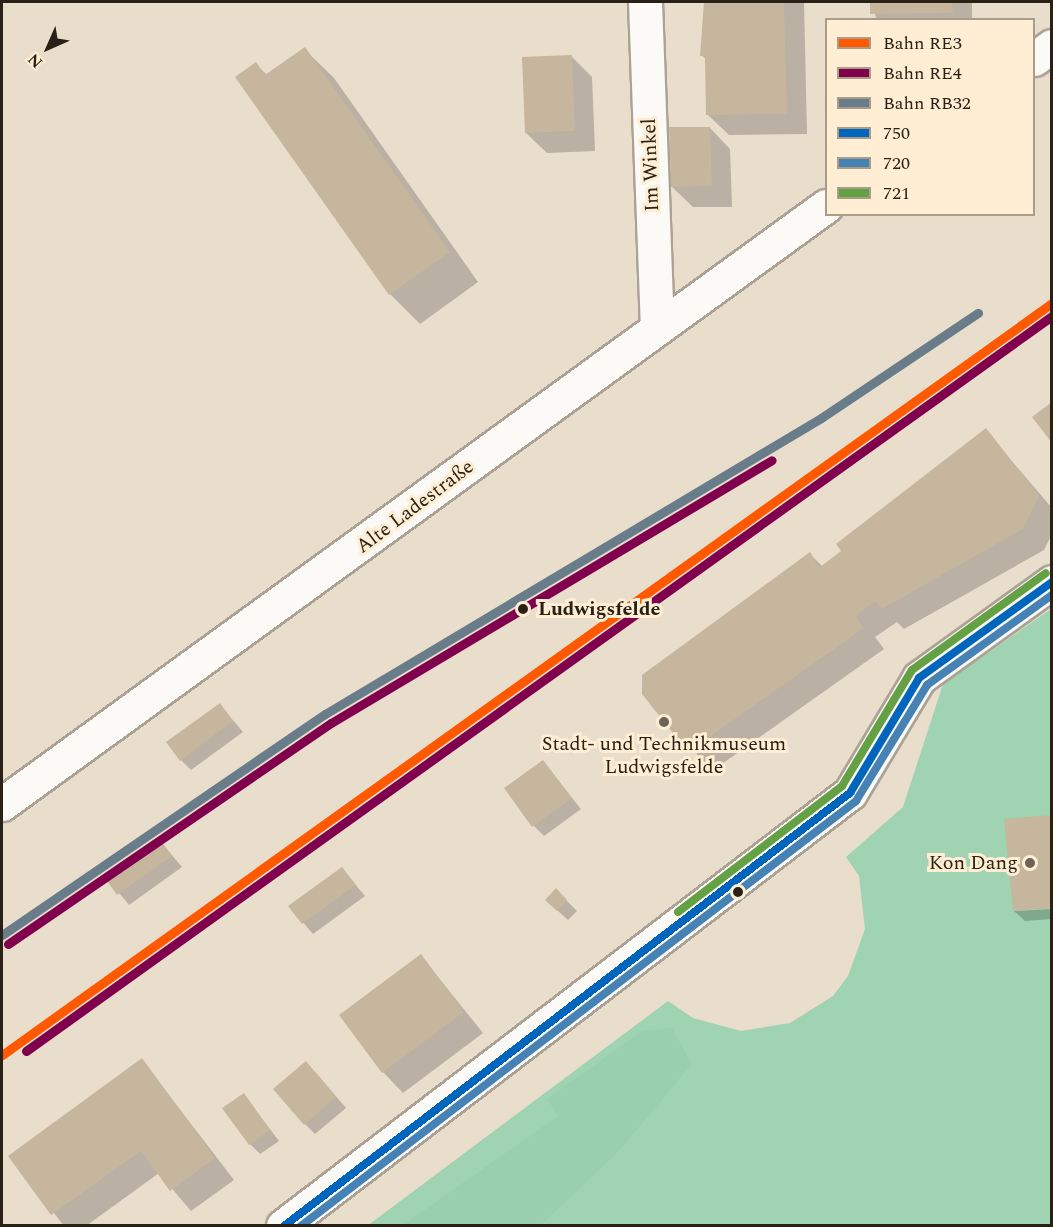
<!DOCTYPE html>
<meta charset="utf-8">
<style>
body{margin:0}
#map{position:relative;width:1053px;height:1227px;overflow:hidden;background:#e9ddcc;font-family:Spectral,serif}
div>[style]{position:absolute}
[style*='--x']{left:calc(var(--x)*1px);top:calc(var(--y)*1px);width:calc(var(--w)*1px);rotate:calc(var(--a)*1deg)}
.green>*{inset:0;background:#a0d3b1}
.forest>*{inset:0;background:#9acfad}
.shadow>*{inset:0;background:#0003}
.building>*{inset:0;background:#c5b69d}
.roads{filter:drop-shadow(2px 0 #aba295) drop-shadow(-2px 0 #aba295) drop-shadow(0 2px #aba295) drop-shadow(0 -2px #aba295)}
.street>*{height:33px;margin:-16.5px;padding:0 16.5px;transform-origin:16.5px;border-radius:16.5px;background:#fcfaf7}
.bus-1>*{height:8px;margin:-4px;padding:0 4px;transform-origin:4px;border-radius:4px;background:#0065bd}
.bus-2>*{height:8px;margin:-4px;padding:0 4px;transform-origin:4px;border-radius:4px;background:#4682b4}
.bus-3>*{height:8px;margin:-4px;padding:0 4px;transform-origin:4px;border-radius:4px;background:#64a044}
.rail-1>*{height:9px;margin:-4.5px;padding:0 4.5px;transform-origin:4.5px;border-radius:4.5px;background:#ff5900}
.rail-2>*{height:9px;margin:-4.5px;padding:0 4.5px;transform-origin:4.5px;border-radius:4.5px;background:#80004d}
.rail-3>*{height:9px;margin:-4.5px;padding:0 4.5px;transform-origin:4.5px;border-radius:4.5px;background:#697c8a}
.dots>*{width:16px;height:16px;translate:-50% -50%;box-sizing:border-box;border:3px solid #ffeed4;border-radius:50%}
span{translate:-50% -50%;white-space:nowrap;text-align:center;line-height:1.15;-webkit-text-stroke:6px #ffeed4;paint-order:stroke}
.street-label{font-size:20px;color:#292115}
.stop-label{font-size:20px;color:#292115;font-weight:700}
.left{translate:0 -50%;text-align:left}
.poi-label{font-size:20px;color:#292115}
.right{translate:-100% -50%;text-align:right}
.frame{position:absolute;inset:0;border:3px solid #292115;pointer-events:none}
.legend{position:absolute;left:825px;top:18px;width:210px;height:198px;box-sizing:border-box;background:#ffeed4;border:2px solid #a99c88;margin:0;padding:8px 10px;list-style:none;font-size:18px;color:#292115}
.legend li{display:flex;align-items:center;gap:12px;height:30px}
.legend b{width:30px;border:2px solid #a99c88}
.north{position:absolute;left:18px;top:18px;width:60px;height:60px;-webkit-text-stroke:4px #ffeed4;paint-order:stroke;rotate:225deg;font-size:16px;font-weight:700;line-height:24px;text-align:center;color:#292115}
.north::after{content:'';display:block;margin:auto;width:21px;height:27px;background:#292115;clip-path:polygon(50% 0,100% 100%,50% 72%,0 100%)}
</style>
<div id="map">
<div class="green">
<div style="clip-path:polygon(1051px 609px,1051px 1225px,367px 1226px,668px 1001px,693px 1018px,741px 1031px,790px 1023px,833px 996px,848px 976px,865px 929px,859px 876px,846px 857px,903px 807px,943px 684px)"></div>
</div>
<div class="forest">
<div style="clip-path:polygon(672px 1028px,692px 1064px,619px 1151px,541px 1225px,403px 1225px,558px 1116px,547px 1099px,642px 1031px)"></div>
</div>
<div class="shadow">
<div style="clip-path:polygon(705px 2px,804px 2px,807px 134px,729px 135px,708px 115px,707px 61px,702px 55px)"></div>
<div style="clip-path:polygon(871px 2px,972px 2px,972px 20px,877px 20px)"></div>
<div style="clip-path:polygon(304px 49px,334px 78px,478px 282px,420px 324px,390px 294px,256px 64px,267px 75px)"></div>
<div style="clip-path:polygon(571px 56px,592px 77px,595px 151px,547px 153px,526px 133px)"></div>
<div style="clip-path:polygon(710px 128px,730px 149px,732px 207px,693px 207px,672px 187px)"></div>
<div style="clip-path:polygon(985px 430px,1052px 508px,1052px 534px,1044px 550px,904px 629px,897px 622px,875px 637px,884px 649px,712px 771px,643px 693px,810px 554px,823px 567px)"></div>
<div style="clip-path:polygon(220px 705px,243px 732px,191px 770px,181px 760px)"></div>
<div style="clip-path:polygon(543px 762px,581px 809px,544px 836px,534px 826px)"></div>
<div style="clip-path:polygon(159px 840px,182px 867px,129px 905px,106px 877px)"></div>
<div style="clip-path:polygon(342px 869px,365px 896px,313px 934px,290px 907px)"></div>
<div style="clip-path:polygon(556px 890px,577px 911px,568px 920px,557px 910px)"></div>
<div style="clip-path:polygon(1052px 909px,1052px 919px,1025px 921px,1014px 911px)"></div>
<div style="clip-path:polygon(421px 956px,483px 1033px,403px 1093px,383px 1072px)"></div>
<div style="clip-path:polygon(142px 1060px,234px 1180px,191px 1211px,159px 1173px,86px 1226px,64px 1226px,10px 1156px)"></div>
<div style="clip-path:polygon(316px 1073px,346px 1108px,315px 1134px,305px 1124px)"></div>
<div style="clip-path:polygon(243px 1094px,279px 1141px,260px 1154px,250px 1144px)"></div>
</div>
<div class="building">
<div style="clip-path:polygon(704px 2px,784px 2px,787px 114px,706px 115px,705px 56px,700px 56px)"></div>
<div style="clip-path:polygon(870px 2px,952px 2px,953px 13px,870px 14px)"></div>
<div style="clip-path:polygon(305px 47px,450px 252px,389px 295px,235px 77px,256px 62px,265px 75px)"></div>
<div style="clip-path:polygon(572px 55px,575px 131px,525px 133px,522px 57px)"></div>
<div style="clip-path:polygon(669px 127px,710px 127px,712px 186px,671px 187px)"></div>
<div style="clip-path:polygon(1052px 402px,1052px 443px,1032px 417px)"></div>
<div style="clip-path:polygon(986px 428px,1039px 496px,1023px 529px,882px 609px,875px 601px,856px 616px,864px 628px,688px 752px,642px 694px,642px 675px,810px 552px,819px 568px,841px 551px,836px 544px)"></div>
<div style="clip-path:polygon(220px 703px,233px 721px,180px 761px,166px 742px)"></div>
<div style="clip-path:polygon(543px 760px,572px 798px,532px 827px,504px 788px)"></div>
<div style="clip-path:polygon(1052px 815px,1052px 908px,1013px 911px,1004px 819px)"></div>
<div style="clip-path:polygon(159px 838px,172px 856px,117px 895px,104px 877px)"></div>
<div style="clip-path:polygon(342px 867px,356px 885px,302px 924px,288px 906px)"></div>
<div style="clip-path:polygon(556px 888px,567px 900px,557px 911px,545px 900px)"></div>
<div style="clip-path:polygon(421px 954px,464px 1012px,382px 1073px,339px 1015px)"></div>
<div style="clip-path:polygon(142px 1058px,215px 1158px,170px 1191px,141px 1151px,51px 1215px,8px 1156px)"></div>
<div style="clip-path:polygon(306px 1061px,336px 1097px,304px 1125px,273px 1089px)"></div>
<div style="clip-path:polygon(244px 1093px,270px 1130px,249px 1145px,222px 1108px)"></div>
</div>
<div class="roads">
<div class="street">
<div style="--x:645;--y:2;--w:326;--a:87.9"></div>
<div style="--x:1034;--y:59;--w:22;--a:-36"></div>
<div style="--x:2;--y:804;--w:1018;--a:-35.97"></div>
<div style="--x:283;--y:1226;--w:713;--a:-37.37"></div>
<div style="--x:850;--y:793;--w:134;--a:-59"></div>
<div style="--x:919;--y:678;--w:164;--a:-35.8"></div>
</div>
</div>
<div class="bus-1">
<div style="--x:284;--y:1226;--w:713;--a:-37.42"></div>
<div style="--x:850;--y:793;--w:134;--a:-59"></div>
<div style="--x:919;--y:678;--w:164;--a:-35.8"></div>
</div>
<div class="bus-2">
<div style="--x:301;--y:1226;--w:699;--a:-37.44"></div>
<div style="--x:856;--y:801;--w:136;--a:-58.5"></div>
<div style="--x:927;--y:685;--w:154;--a:-35.8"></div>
</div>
<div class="bus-3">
<div style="--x:678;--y:912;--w:207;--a:-37.5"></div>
<div style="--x:842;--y:786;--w:135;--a:-58.9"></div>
<div style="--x:912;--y:670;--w:165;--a:-35.9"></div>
</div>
<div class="rail-1">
<div style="--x:2;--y:1055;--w:1292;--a:-35.61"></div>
</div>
<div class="rail-2">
<div style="--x:8;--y:944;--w:391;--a:-34.4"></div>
<div style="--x:331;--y:723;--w:513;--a:-30.81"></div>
<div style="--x:26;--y:1051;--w:1262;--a:-35.62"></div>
</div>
<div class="rail-3">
<div style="--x:2;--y:935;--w:391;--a:-34.4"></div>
<div style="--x:325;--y:714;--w:578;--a:-30.83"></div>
<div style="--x:821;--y:418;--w:189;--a:-33.8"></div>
</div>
<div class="dots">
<div style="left:523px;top:609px;background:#292115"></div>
<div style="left:664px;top:722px;background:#6c6355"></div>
<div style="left:1030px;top:863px;background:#6c6355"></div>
<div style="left:738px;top:892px;background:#292115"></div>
</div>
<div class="street-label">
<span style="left:651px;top:165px;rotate:-92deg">Im Winkel</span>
<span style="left:415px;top:507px;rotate:-37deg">Alte Ladestraße</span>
</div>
<div class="stop-label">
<span class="left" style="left:538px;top:609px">Ludwigsfelde</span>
</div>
<div class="poi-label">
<span style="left:664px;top:756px">Stadt- und Technikmuseum<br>Ludwigsfelde</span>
<span class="right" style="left:1018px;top:863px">Kon Dang</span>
</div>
<div class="frame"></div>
<ul class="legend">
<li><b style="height:8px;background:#ff5900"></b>Bahn RE3</li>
<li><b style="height:8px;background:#80004d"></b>Bahn RE4</li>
<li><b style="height:8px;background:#697c8a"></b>Bahn RB32</li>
<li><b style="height:8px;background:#0065bd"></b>750</li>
<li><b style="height:8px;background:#4682b4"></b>720</li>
<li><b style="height:8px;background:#64a044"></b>721</li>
</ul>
<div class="north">N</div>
</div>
